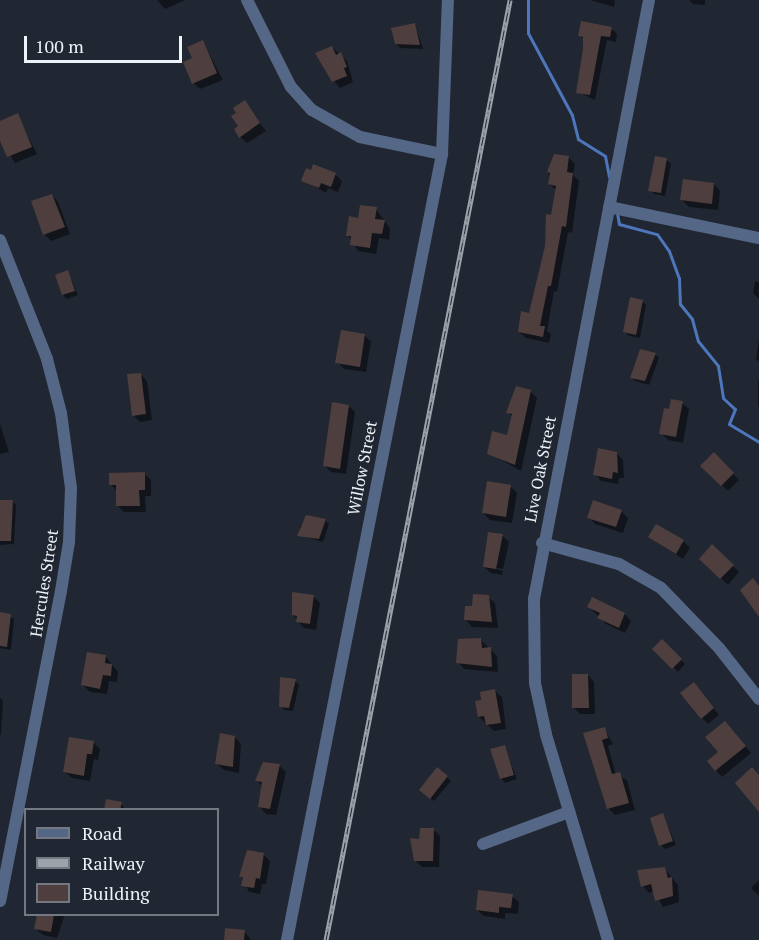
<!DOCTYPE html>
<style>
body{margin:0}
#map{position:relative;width:759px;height:940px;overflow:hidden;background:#212732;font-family:"PT Serif",serif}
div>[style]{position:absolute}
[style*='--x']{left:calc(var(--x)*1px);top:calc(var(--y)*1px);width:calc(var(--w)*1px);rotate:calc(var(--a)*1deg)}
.shadow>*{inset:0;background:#0007}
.stream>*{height:3px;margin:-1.5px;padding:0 1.5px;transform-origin:1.5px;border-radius:1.5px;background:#4d76bc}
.building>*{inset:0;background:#4e3e3d}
.street>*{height:12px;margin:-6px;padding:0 6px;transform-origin:6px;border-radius:6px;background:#556786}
.rail>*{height:5px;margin-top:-2.5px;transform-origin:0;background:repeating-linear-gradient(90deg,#212732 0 9px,#9da2ab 0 18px);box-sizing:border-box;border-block:2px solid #9da2ab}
span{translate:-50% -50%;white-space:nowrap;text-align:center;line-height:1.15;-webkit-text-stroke:4.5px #212732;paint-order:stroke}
.street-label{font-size:16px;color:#eef2f9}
.legend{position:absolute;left:24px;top:808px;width:195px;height:108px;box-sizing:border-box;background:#212732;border:2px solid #737882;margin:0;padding:8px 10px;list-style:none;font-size:18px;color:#eef2f9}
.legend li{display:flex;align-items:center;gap:12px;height:30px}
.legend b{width:30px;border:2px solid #737882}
.scale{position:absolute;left:24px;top:36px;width:158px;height:27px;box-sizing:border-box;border:3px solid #eef2f9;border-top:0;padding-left:8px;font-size:18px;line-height:21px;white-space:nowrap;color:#eef2f9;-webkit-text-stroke:4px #212732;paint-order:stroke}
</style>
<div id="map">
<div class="shadow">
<div style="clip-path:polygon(157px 0,185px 0,165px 9px)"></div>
<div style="clip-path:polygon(590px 0,615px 0,614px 7px)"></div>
<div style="clip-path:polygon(689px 0,705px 0,705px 5px,693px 4px)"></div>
<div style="clip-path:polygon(582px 23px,612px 29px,617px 34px,616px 42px,607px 40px,595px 100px,578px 92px,585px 40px,580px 36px)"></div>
<div style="clip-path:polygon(415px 24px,423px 49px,400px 48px,396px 43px)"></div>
<div style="clip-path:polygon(203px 42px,223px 80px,200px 89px,193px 83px,194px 59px)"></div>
<div style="clip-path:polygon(332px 47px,347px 61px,353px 82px,340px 88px,334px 81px)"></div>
<div style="clip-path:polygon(244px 102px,266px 131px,247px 143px,240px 137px,238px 113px)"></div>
<div style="clip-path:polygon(17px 115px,37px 154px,15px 163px,0 137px,0 122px)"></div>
<div style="clip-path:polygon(568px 157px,575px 164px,573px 175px,579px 181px,572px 233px,568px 232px,557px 292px,554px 291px,547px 331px,551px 334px,549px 343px,526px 338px,519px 332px,531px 315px,553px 216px,557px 191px,550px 184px,548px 172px)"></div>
<div style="clip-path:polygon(667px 160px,671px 164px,665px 196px,654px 194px,650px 190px)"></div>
<div style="clip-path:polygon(335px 174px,342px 181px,338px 192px,328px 188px,326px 193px,303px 180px)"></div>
<div style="clip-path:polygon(714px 184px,720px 191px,718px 210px,689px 207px,682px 200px)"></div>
<div style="clip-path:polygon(52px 195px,58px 202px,70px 234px,51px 241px,44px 234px)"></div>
<div style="clip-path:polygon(376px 209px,390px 228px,389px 240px,379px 238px,376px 254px,358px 251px,348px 235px,360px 219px)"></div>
<div style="clip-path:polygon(68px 272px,78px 295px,67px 299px,63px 295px)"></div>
<div style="clip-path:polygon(755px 281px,759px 282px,759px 299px,753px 293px)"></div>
<div style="clip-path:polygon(642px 301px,646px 305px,640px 338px,629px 336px,625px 332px)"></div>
<div style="clip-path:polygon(364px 335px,371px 342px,366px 372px,344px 369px,337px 362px)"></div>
<div style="clip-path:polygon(759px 338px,759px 362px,756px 359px)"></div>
<div style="clip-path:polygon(655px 354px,659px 358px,649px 385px,635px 381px,631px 377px,635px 363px)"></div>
<div style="clip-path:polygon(140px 374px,147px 381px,152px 420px,140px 422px,133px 415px)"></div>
<div style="clip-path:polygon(758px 380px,759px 380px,759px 407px,758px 405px)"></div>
<div style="clip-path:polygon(530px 391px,537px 398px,521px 471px,489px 453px,509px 436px,513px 417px,508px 412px)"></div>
<div style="clip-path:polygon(682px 403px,689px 409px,683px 443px,668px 440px,661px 433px,670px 411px)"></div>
<div style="clip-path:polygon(349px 406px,355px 412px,346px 474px,331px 472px,325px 466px)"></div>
<div style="clip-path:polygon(0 424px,9px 452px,0 454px)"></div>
<div style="clip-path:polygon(616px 453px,623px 460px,624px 478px,619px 478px,618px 484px,601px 481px,595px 474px)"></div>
<div style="clip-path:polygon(714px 454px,739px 480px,728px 491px,702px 466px)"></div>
<div style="clip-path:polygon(145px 474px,151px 480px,151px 496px,145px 496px,146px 512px,124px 512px,117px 505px,117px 491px,111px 485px)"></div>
<div style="clip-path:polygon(510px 486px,517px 493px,512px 523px,490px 520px,483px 513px)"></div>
<div style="clip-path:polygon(0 501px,12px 501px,16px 505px,14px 544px,0 545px)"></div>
<div style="clip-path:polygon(621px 511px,628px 518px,623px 533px,595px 524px,589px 517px)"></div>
<div style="clip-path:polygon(325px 520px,329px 524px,323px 542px,299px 535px,300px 526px)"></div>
<div style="clip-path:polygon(502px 535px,509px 542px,503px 569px,490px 567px,503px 571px,502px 575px,491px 573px,484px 567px)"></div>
<div style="clip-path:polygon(650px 537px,683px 541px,690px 548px,683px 559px)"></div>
<div style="clip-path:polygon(713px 546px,739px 572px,728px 585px,701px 559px)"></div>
<div style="clip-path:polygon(314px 597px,320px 603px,316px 630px,304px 628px,293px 615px)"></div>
<div style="clip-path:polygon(488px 597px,495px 603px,498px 628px,472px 627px,466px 620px,473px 608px)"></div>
<div style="clip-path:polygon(589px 607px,625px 614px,631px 621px,625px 633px,606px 624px)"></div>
<div style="clip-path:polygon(0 613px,14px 619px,11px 650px,0 648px)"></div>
<div style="clip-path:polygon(481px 640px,497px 656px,498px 672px,464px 669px,458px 662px)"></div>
<div style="clip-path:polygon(662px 642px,685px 664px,678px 672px,654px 649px)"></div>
<div style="clip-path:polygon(106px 657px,118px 672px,117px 682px,109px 681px,107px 694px,90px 692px,83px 685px)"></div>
<div style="clip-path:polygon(588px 675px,594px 682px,595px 714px,580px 714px,574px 708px)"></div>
<div style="clip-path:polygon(295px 681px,299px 685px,293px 711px,285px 710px,280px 706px)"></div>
<div style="clip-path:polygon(495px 691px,502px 697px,506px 729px,494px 731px,479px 717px,483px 701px)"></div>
<div style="clip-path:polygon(700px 691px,719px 715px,708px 724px,702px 718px)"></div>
<div style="clip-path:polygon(0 698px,3px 701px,1px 735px,0 735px)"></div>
<div style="clip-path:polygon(604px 729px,613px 744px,608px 746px,616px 775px,627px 780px,635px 810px,615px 815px,609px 809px,585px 734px)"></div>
<div style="clip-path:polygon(732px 729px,751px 753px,722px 777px,716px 770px)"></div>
<div style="clip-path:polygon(235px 737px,241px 744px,239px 773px,224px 770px,217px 764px)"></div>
<div style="clip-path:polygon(94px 743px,100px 749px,98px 760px,94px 759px,90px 781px,72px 778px,65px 772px)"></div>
<div style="clip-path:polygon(504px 746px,517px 779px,505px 783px,501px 778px)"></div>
<div style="clip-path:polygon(264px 763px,280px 766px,286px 772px,276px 815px,266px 814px,260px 807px,263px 787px,257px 781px)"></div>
<div style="clip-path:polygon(447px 777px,451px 781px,434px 801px,425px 794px)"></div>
<div style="clip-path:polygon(121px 803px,125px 810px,107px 810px)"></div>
<div style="clip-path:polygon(663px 815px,676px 845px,665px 849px,661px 845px)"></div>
<div style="clip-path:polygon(434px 830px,440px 836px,439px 867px,422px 867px,415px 860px)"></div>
<div style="clip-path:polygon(263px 854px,270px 861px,266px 884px,262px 884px,260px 894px,249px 892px,241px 876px)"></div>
<div style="clip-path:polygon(664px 868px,678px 885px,679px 902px,663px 907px,654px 891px,649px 893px,643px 886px)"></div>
<div style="clip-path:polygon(759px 880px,759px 896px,751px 888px)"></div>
<div style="clip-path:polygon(512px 896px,519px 902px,518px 914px,505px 913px,505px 919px,484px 916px,477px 910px)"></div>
<div style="clip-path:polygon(38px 914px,65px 914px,57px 938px,43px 935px,36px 929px)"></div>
<div style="clip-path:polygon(245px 932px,251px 940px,226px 940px)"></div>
</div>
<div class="stream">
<div style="--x:528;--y:0;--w:33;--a:90"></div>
<div style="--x:528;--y:33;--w:93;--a:61.8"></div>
<div style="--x:572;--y:115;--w:25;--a:76"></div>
<div style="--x:578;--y:139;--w:32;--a:32"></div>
<div style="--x:605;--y:156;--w:21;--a:79"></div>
<div style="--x:617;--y:213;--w:11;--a:80"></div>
<div style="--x:619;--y:224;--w:39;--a:15"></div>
<div style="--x:657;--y:234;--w:21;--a:55"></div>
<div style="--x:669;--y:251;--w:29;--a:70"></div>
<div style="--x:679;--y:278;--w:26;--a:88"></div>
<div style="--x:680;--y:304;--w:19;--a:51"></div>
<div style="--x:692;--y:319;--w:23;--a:75"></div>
<div style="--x:698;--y:341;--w:32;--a:51"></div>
<div style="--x:718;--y:366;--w:32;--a:81"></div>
<div style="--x:723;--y:398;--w:16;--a:43"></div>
<div style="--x:735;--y:409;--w:16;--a:112"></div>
<div style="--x:729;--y:424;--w:35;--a:31"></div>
</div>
<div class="building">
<div style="clip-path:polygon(581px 21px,612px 27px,610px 37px,601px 36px,590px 95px,576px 93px,583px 49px,583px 37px,578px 36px)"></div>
<div style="clip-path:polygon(415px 23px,420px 45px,395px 44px,391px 28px)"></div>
<div style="clip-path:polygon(203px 40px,217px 73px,192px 84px,183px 62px,192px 58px,187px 47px)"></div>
<div style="clip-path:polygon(332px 46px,336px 55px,341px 52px,347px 67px,344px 68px,347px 76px,332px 82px,315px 53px)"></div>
<div style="clip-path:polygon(245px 100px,260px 123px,239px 138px,234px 129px,238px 126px,231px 116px,236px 113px,233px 108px)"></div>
<div style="clip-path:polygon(18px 113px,32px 147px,7px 157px,0 141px,0 121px)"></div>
<div style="clip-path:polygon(554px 154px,569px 156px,567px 172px,573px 173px,566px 227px,562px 226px,551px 286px,548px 286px,540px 326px,545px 326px,543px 337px,518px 332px,521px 311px,529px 313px,545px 246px,546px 214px,551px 215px,556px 186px,548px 184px,550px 173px,547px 172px)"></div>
<div style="clip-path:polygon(655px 156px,667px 158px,661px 193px,648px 191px)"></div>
<div style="clip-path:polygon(313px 164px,336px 173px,331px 187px,321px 183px,319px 188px,301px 181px,306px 168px,311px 170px)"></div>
<div style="clip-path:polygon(683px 179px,714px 183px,712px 204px,680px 200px)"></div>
<div style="clip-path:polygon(52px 194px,65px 227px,43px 235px,31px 201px)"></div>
<div style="clip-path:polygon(360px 205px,377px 207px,375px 219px,385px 220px,382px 234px,372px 233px,370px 248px,350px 245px,351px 236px,346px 236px,349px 216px,358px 218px)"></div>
<div style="clip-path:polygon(68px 270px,75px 291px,62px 295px,55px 275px)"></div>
<div style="clip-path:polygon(630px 297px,643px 300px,636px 335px,623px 332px)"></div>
<div style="clip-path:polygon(341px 330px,365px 334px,360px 367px,335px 363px)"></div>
<div style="clip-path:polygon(640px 349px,656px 353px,645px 381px,630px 378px)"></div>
<div style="clip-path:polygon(141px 373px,146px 414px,132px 416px,127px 374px)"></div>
<div style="clip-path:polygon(516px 386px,531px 390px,515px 465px,487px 454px,492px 431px,507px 435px,512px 414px,506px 413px)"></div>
<div style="clip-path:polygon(671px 399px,683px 401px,676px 437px,659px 434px,664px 408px,669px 409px)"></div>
<div style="clip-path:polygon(332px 402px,349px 405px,340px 469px,323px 466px)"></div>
<div style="clip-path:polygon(598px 448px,617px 452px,618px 473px,613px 472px,612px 479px,593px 475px)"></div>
<div style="clip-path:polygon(714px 452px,734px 473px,721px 486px,700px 466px)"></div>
<div style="clip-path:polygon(145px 472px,145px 490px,139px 490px,140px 506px,116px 506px,116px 485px,109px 485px,109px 473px)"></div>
<div style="clip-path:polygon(487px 481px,511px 485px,506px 517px,482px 513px)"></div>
<div style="clip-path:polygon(0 500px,13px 500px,11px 541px,0 541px)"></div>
<div style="clip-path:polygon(593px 500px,622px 510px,616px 527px,587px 518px)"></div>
<div style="clip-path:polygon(306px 515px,326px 519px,319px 539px,297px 536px)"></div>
<div style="clip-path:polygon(656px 524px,684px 540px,676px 554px,648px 537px)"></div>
<div style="clip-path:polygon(488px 532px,503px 534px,496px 569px,483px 567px)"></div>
<div style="clip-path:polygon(712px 544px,734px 565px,720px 579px,699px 559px)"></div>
<div style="clip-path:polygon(753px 578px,759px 586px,759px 617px,740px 590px)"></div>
<div style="clip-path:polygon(292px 592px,314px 595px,310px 624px,296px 622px,297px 616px,292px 615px)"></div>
<div style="clip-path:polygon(473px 594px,489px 595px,492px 622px,464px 620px,465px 606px,472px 606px)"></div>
<div style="clip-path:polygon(592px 597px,625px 613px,619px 628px,597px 618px,600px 613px,587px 607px)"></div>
<div style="clip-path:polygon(0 612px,11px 614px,7px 647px,0 646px)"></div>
<div style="clip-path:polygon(481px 638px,482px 648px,491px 647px,492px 667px,456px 663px,458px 639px)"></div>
<div style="clip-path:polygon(662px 639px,682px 659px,672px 669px,652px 649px)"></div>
<div style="clip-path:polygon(87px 652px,106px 655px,105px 663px,112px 664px,111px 676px,103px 675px,100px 689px,81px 685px)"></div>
<div style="clip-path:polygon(572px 674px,588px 674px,589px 708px,572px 708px)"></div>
<div style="clip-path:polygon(280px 677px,296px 679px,289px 708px,279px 707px)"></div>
<div style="clip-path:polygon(694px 682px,714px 708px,701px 719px,680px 693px)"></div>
<div style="clip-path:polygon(495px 689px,501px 723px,486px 725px,484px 716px,478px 717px,475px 701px,481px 700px,480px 692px)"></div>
<div style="clip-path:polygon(725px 721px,746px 746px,715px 771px,707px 761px,718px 752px,705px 737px)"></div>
<div style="clip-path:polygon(605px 727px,608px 738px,602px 740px,612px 774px,620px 772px,629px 803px,607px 809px,583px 733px)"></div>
<div style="clip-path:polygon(220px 733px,235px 736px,233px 767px,215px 764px)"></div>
<div style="clip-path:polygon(69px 737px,94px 741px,92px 754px,87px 754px,84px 776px,63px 772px)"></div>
<div style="clip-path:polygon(505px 745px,514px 775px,500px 779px,490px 749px)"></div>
<div style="clip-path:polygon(263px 762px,280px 764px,270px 809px,258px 807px,262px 782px,255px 781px)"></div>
<div style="clip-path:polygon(437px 767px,448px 776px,430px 799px,419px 790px)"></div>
<div style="clip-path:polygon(752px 767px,759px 775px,759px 812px,735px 783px)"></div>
<div style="clip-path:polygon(106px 799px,122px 802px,120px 810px,104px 810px)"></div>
<div style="clip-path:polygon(663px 813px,673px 841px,659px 846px,650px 818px)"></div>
<div style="clip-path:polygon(420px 828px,434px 828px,433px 861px,414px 861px,410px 838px,419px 839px)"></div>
<div style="clip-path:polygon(247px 850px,264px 853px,260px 879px,256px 878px,254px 888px,241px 886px,243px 877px,239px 877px)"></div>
<div style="clip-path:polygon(665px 867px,668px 878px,672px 877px,673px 896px,655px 901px,651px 884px,641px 887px,637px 870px)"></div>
<div style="clip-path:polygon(478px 890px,513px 894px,511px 908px,499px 907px,499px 913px,476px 910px)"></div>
<div style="clip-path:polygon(37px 915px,54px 915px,51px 932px,34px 929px)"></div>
<div style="clip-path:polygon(225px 928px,245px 930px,244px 940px,224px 940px)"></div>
</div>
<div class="street">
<div style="--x:247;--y:0;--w:97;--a:63.2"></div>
<div style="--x:291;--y:87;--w:31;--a:48"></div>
<div style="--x:312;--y:110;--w:55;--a:29.4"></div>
<div style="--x:360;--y:137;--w:84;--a:11.7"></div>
<div style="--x:609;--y:207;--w:153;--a:11.7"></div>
<div style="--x:0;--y:240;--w:128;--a:68.4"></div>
<div style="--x:47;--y:359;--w:56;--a:75.5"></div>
<div style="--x:61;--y:413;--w:76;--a:82.4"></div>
<div style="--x:71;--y:488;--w:54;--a:92.1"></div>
<div style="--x:69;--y:542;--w:50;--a:99.3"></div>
<div style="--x:61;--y:591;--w:316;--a:101.1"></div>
<div style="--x:542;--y:543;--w:80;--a:15.3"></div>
<div style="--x:619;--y:564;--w:48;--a:29.7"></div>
<div style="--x:661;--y:588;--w:83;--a:46"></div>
<div style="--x:719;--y:648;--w:65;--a:51.9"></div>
<div style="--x:483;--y:844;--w:92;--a:-20.4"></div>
<div style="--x:287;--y:940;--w:801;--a:-78.84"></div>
<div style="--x:442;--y:154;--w:154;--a:-87.8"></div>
<div style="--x:608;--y:940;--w:215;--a:-106.8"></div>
<div style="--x:546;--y:734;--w:52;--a:-102.2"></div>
<div style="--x:535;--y:683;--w:84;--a:-90.7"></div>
<div style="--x:534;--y:599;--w:610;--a:-79.13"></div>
</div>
<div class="rail">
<div style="--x:326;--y:940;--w:958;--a:-78.92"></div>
</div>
<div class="street-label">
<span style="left:362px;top:468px;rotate:-79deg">Willow Street</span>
<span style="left:540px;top:469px;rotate:-79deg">Live Oak Street</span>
<span style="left:44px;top:583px;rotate:-81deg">Hercules Street</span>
</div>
<ul class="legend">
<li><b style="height:8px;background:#556786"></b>Road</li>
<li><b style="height:8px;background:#9da2ab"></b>Railway</li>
<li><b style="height:16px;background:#4e3e3d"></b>Building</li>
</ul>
<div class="scale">100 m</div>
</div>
